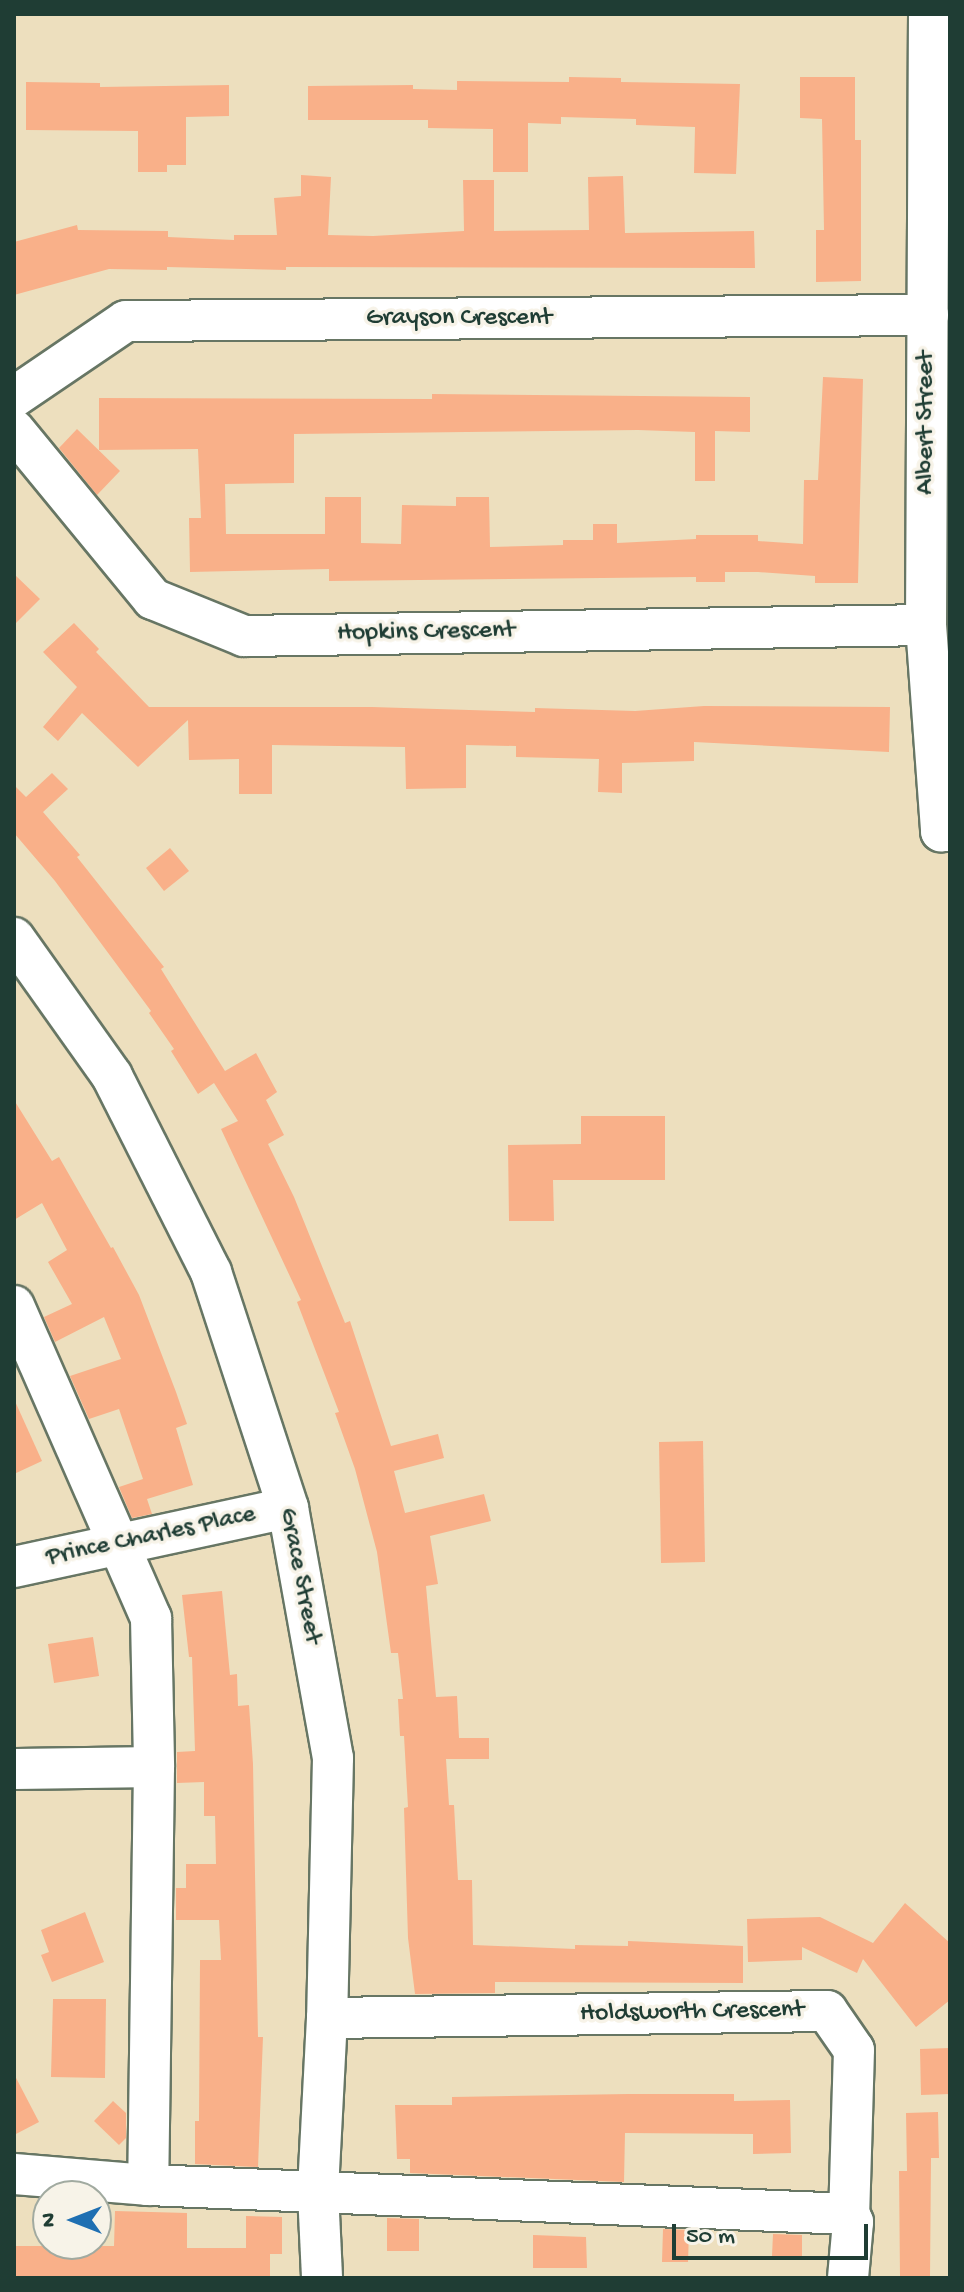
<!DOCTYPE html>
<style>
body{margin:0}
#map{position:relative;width:964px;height:2292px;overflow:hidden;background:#eddfbe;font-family:"Gochi Hand",sans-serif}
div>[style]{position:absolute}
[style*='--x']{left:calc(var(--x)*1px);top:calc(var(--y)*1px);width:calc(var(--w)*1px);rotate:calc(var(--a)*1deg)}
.building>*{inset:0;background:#f9b089}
.roads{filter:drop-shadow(2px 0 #677664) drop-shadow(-2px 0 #677664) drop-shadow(0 2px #677664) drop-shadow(0 -2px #677664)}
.minor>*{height:40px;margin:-20px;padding:0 20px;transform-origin:20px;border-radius:20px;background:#fff}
span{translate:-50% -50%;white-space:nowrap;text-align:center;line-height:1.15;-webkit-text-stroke:7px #f7f3e8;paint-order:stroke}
.street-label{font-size:26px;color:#1f3d34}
.frame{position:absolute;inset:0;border:16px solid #1f3d34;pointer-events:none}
.north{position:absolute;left:32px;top:2180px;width:80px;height:80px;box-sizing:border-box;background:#f7f3e8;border:2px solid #a1aaa0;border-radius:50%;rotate:270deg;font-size:22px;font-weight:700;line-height:32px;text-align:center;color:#1f3d34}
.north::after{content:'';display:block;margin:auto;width:28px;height:36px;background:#1f6fb2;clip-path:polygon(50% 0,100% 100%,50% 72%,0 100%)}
.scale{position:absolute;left:672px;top:2224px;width:196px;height:36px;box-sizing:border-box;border:4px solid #1f3d34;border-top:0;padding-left:10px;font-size:24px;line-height:28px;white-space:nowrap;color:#1f3d34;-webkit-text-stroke:6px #f7f3e8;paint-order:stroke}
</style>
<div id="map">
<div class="building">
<div style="clip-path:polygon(569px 77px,621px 78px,621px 82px,740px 84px,736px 174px,694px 173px,695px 127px,636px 125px,636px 119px,561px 117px,561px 124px,528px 123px,528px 172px,493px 172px,493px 129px,428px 128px,428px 120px,308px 120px,308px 86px,413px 85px,413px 89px,457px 90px,457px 81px,569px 82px)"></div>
<div style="clip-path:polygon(800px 77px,855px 77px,855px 140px,861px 140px,861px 281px,816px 282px,816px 230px,824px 230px,822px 119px,800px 118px)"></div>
<div style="clip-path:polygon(26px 82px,100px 83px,100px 87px,229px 85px,229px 116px,186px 117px,186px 165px,167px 165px,167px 172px,138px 172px,138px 131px,26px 130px)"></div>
<div style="clip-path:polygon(301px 175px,331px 177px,328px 235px,373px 236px,464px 231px,463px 180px,494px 180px,494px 231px,589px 230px,588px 177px,623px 176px,625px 233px,754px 231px,755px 268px,286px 267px,286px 270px,167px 267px,167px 270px,109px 269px,14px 295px,14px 242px,77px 225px,78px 230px,168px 231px,168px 237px,234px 240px,234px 235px,277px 235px,274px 198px,301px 196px)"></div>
<div style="clip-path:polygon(823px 377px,863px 379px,858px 583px,815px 583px,815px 576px,758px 572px,725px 572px,725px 582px,696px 582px,696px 577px,329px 581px,329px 569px,190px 572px,189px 518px,201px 518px,198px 449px,99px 450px,99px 398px,432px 399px,432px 394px,750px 397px,750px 432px,715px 431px,715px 481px,695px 481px,695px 432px,638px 430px,294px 434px,294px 483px,225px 484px,226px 534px,325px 534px,325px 497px,361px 497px,361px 543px,401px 544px,402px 505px,456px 506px,456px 497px,489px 497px,490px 547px,563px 545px,563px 540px,593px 540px,593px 524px,617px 524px,617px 543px,696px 539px,696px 535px,758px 535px,758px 541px,803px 544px,804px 480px,818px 480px)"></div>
<div style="clip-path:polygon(77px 429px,120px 471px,97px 495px,59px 448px)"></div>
<div style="clip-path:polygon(14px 574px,40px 599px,14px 625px)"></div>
<div style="clip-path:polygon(74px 623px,99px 649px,96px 652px,149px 707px,372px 707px,535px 712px,535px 708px,635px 711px,704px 706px,890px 707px,889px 752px,694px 742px,694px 761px,622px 763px,622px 793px,598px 792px,599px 759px,516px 757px,516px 746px,466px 745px,466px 788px,406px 789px,405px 747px,272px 745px,272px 794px,239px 794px,239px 759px,189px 760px,188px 720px,138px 767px,82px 713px,58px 741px,43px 727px,77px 687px,43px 652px)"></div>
<div style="clip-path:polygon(52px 773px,68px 789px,43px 812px,80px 855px,77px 857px,164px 967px,161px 969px,225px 1071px,256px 1053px,277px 1092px,266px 1100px,284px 1135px,268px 1144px,294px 1197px,345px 1323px,350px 1321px,391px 1446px,438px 1434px,444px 1458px,394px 1471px,405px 1513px,484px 1494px,491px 1521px,430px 1536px,438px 1584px,426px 1586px,436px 1697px,457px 1696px,459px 1738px,489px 1738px,489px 1759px,446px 1759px,449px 1805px,454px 1805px,458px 1880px,472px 1880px,473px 1945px,575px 1949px,575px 1945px,628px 1946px,628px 1941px,743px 1946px,743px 1983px,495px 1982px,495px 1993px,415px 1994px,408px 1938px,404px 1808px,408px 1807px,404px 1736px,400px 1736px,398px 1699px,403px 1699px,398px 1653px,391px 1653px,377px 1552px,355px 1469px,335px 1413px,339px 1412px,297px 1302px,301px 1300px,221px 1129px,238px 1121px,214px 1083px,198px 1094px,171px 1051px,174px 1049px,149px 1013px,151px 1011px,55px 881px,14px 833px,14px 785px,26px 797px)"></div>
<div style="clip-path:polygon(170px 848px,189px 871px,164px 891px,146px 868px)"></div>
<div style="clip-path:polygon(14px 1100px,52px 1161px,59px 1157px,111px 1248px,113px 1247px,139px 1295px,176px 1392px,187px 1424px,176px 1428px,193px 1485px,147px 1499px,152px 1514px,132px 1518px,119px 1487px,143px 1479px,119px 1409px,89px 1419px,70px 1376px,121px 1359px,104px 1317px,55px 1342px,44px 1317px,72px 1304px,48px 1262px,67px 1250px,42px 1203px,14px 1220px)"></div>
<div style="clip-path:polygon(581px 1116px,665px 1116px,665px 1180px,553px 1180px,554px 1221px,509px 1221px,508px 1145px,581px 1144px)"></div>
<div style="clip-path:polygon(14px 1399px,42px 1461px,14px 1474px)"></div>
<div style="clip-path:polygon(703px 1441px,705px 1562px,661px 1563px,659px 1442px)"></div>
<div style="clip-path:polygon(222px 1591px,230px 1675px,237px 1674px,238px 1706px,249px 1705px,253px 1764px,258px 2037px,263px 2037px,258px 2167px,195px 2164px,195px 2121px,199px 2121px,200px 1960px,221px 1960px,219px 1920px,176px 1920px,176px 1888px,186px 1888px,186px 1864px,216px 1864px,215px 1816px,204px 1816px,204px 1782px,177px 1783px,177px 1752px,195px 1751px,192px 1657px,189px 1657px,182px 1595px)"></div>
<div style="clip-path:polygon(93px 1637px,99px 1676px,54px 1683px,48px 1644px)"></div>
<div style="clip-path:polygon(905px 1903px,950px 1943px,950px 2000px,916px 2027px,863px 1959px,857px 1973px,802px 1947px,802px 1960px,748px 1962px,747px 1919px,820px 1917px,873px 1943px)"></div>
<div style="clip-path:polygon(85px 1912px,104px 1962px,52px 1982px,41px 1955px,49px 1952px,41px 1930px)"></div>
<div style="clip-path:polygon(53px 1999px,106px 1999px,105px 2078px,51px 2077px)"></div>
<div style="clip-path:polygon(950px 2048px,950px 2094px,921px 2095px,920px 2049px)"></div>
<div style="clip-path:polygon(14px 2074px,39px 2122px,14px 2135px)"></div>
<div style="clip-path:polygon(628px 2094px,734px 2094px,734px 2101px,790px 2100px,791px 2153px,753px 2154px,753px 2134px,625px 2133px,624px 2182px,410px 2173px,410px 2159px,397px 2159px,395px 2105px,452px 2105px,452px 2097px)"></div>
<div style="clip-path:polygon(113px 2101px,126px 2113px,126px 2138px,119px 2145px,94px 2121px)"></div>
<div style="clip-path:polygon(938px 2112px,939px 2158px,931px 2158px,930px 2278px,900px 2278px,899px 2171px,907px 2171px,906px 2113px)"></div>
<div style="clip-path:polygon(115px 2211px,187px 2213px,187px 2248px,246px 2248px,246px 2216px,282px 2217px,282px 2254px,270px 2254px,270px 2278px,14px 2278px,14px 2246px,114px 2246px)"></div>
<div style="clip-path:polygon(387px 2218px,419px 2219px,419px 2251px,387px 2251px)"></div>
<div style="clip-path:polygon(663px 2229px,689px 2230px,688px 2262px,662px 2262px)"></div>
<div style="clip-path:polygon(773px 2234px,802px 2235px,802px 2257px,772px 2256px)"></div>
<div style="clip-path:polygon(533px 2235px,586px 2237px,587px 2268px,533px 2268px)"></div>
</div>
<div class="roads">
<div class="minor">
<div style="--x:929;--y:14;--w:611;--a:90.28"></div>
<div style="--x:926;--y:625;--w:207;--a:85.8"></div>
<div style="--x:941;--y:831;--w:9;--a:0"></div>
<div style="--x:14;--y:397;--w:135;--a:-34.2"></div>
<div style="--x:126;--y:321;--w:802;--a:-0.43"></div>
<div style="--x:14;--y:430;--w:219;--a:50.6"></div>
<div style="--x:153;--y:599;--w:98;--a:22.1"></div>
<div style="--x:244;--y:636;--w:682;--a:-0.92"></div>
<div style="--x:14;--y:938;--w:169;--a:54.6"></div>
<div style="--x:112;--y:1076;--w:220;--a:63.2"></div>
<div style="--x:211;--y:1272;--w:248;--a:71.9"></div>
<div style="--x:288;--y:1508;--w:254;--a:79.8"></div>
<div style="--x:333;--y:1758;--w:260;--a:91.3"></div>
<div style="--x:327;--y:2018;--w:174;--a:93"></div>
<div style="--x:318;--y:2192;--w:86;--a:87.3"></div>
<div style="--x:14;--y:1306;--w:341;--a:66.3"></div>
<div style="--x:151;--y:1618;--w:149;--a:88.8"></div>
<div style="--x:154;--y:1767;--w:418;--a:90.8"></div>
<div style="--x:14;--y:1567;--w:280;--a:-12.2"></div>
<div style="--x:14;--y:1769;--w:140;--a:-0.8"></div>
<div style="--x:327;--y:2018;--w:500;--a:-0.8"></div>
<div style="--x:827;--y:2011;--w:47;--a:55.3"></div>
<div style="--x:854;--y:2050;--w:164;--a:91.7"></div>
<div style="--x:849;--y:2214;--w:9;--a:63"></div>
<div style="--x:853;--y:2222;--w:56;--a:95.1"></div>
<div style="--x:14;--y:2174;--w:134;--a:4.7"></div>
<div style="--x:148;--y:2185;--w:702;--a:2.37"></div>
</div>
</div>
<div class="street-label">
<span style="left:459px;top:319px">Grayson Crescent</span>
<span style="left:927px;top:423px;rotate:-90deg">Albert Street</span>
<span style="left:426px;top:633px;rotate:-1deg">Hopkins Crescent</span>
<span style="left:151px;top:1537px;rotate:-12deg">Prince Charles Place</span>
<span style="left:299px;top:1576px;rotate:79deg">Grace Street</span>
<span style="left:692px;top:2013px;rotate:-1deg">Holdsworth Crescent</span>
</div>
<div class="frame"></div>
<div class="north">N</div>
<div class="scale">50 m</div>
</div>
